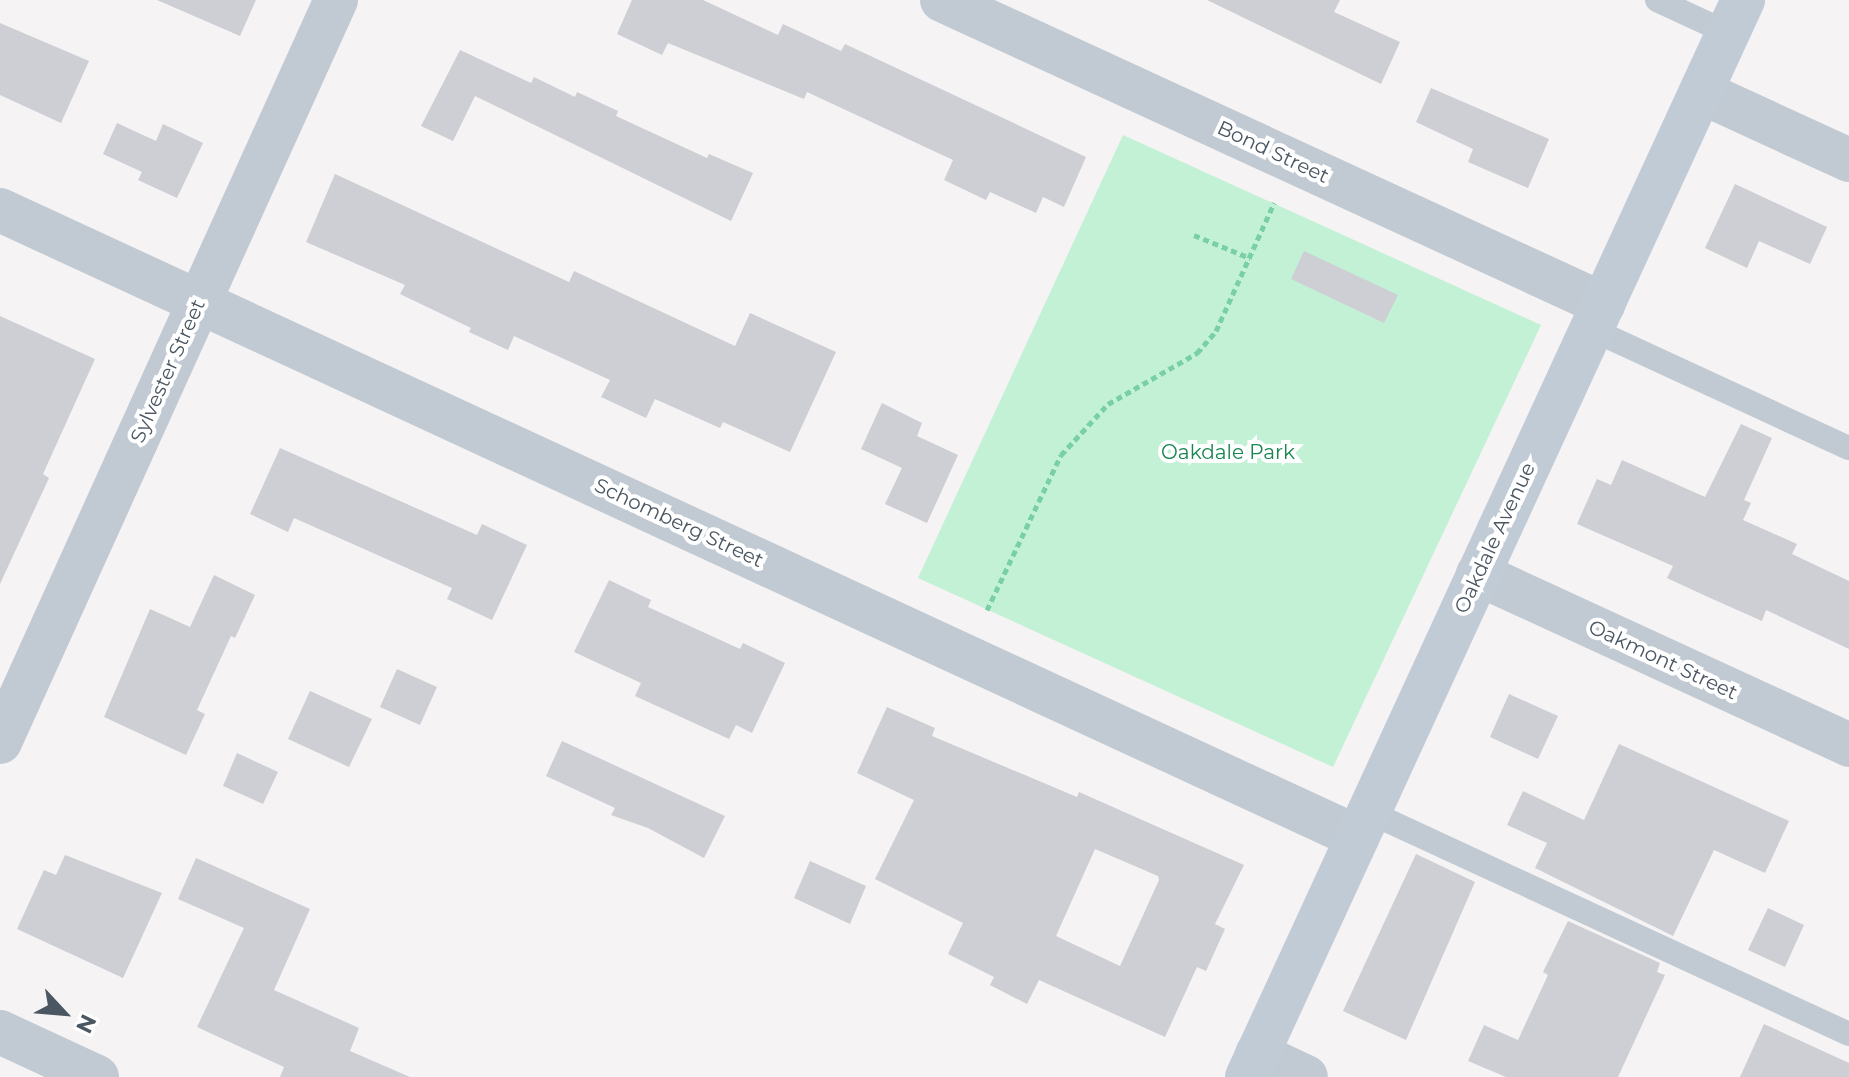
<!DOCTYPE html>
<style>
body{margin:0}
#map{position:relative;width:1849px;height:1077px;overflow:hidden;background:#f5f3f3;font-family:Montserrat,sans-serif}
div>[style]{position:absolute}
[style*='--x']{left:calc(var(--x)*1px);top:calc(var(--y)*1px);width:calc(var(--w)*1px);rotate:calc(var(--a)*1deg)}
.green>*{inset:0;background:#c3f1d5}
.building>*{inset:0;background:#cdcfd5}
.path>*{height:5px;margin-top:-2.5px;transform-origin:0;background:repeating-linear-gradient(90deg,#7ad0a6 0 6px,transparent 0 10px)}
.lane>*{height:24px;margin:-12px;padding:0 12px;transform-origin:12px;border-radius:12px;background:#c1cad2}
.street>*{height:44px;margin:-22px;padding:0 22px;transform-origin:22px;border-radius:22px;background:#c1cad2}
.secondary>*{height:44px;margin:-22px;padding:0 22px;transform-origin:22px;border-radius:22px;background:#c1cbd6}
span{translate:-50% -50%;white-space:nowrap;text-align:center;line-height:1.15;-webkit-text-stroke:8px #fff;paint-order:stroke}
.street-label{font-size:20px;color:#4a5661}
.park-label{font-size:20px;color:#17864f}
.north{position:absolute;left:24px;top:973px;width:80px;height:80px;-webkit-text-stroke:6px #fff;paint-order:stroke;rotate:116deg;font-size:22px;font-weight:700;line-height:32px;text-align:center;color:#4a5661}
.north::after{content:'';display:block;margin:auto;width:28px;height:36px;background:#4a5661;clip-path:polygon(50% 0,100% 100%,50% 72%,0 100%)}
</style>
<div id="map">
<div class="green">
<div style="clip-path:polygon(1123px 135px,1541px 325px,1333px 767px,918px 578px)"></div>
</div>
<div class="building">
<div style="clip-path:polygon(157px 0,256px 0,240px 36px)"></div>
<div style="clip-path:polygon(632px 0,703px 0,778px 35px,783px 24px,841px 51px,845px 44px,1086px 157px,1064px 207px,1043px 197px,1036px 213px,990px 192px,986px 200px,944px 180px,953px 160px,807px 92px,804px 99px,668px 43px,662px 55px,617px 34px)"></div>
<div style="clip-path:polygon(1207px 0,1340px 0,1334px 12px,1400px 42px,1381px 84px)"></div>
<div style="clip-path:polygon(0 23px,89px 61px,61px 123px,0 95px)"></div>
<div style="clip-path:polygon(460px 50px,531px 83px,534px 77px,575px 97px,577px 92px,618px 111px,616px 116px,707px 158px,709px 154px,753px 173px,731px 221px,475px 96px,453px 141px,421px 126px)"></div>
<div style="clip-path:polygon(1431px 88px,1549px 139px,1528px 188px,1468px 162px,1473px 149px,1416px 122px)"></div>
<div style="clip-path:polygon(117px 123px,156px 141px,163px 124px,203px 143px,177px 198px,138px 180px,142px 172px,103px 154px)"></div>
<div style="clip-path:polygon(335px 174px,569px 282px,574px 271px,735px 346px,750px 313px,836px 352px,790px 452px,723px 422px,720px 428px,655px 399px,646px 418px,601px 397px,610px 380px,514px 336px,508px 350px,469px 332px,471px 328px,400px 294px,405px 285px,306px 242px)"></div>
<div style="clip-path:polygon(1735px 184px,1827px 227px,1810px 264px,1759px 241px,1747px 268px,1705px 248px)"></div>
<div style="clip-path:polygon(1304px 251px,1398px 295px,1384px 323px,1291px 279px)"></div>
<div style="clip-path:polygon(0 316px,95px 359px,43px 474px,49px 478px,0 584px)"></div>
<div style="clip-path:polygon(882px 403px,922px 423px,917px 436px,958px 455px,927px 523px,885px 504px,902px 468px,861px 449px)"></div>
<div style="clip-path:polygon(1741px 424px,1772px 438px,1744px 500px,1751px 503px,1743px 520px,1797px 544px,1792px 554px,1849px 581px,1849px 649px,1766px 610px,1762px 621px,1708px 597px,1667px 578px,1673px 566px,1577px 524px,1597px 479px,1611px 485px,1622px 460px,1705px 497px)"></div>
<div style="clip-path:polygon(280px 448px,477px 535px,482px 524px,527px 545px,492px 620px,447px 599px,452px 588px,294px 518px,288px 532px,250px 514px)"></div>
<div style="clip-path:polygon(214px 575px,255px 595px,235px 638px,231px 636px,197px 710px,205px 714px,186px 755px,104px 717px,150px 609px,190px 627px)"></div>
<div style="clip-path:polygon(609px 580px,651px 600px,648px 607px,740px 649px,743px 643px,785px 663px,752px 733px,736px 725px,729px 739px,635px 696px,641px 683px,574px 652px)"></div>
<div style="clip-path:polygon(397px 669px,437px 687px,420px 725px,380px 707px)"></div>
<div style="clip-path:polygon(310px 691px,372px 719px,349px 767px,288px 739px)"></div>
<div style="clip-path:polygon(1509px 694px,1558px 716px,1538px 759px,1490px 737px)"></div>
<div style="clip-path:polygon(evenodd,887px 707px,935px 728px,932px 736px,1077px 797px,1079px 792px,1244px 865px,1215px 924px,1225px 929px,1206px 971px,1197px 967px,1165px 1037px,1039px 980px,1027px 1004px,990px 985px,994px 977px,948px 954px,963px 923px,875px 879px,914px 800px,857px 773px,887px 707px,1095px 849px,1158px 876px,1159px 880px,1120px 966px,1056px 936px,1095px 849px)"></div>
<div style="clip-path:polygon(562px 741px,725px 816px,704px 858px,648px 828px,611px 815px,615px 808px,546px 776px)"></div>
<div style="clip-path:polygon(1619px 744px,1789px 821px,1765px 873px,1714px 850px,1673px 936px,1535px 868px,1547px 843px,1507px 825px,1523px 791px,1584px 820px)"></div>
<div style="clip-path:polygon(237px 753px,278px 772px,263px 804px,223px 786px)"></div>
<div style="clip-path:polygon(1416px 854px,1475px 882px,1406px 1040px,1343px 1011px)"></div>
<div style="clip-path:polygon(65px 855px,162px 893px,123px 978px,17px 929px,44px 870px,56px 875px)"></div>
<div style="clip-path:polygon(196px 858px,310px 909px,274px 990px,359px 1028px,350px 1051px,410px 1077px,280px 1077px,284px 1067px,197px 1027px,244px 928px,178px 899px)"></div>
<div style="clip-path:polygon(810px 861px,866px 886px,850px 924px,794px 898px)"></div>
<div style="clip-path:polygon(1768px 908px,1804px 925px,1785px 967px,1748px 950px)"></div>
<div style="clip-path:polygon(1568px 921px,1660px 963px,1657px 972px,1665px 975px,1618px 1077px,1506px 1077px,1468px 1061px,1484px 1025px,1518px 1040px,1548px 975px,1543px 972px)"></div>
<div style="clip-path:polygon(1764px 1024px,1849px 1063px,1849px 1077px,1740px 1077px)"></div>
</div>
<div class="path">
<div style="--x:1194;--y:235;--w:61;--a:22.3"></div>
<div style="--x:987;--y:610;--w:172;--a:-64.5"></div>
<div style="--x:1061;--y:455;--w:69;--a:-47.3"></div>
<div style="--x:1108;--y:404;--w:103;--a:-29.8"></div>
<div style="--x:1197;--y:353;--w:29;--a:-49"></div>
<div style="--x:1216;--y:331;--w:141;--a:-65.6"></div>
</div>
<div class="lane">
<div style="--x:1657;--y:0;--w:78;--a:24.9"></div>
<div style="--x:1591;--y:329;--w:284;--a:24.8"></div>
<div style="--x:1369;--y:812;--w:529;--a:24.82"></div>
</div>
<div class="street">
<div style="--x:942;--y:0;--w:728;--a:24.7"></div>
<div style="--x:1701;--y:92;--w:163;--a:24.7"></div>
<div style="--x:0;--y:210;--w:1495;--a:24.8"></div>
<div style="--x:1478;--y:574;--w:409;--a:24.7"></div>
<div style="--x:0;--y:742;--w:815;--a:-65.64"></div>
<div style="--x:0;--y:1032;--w:107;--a:24.9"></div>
<div style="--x:1257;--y:1054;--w:54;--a:25.1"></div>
</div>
<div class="secondary">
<div style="--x:1247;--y:1077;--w:1186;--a:-65.27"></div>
</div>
<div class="street-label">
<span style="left:1273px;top:152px;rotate:25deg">Bond Street</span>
<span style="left:168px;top:371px;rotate:-66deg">Sylvester Street</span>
<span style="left:679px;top:523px;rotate:25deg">Schomberg Street</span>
<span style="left:1495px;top:538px;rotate:-65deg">Oakdale Avenue</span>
<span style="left:1663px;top:660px;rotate:25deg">Oakmont Street</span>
</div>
<div class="park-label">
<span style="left:1228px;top:452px">Oakdale Park</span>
</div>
<div class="north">N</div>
</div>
